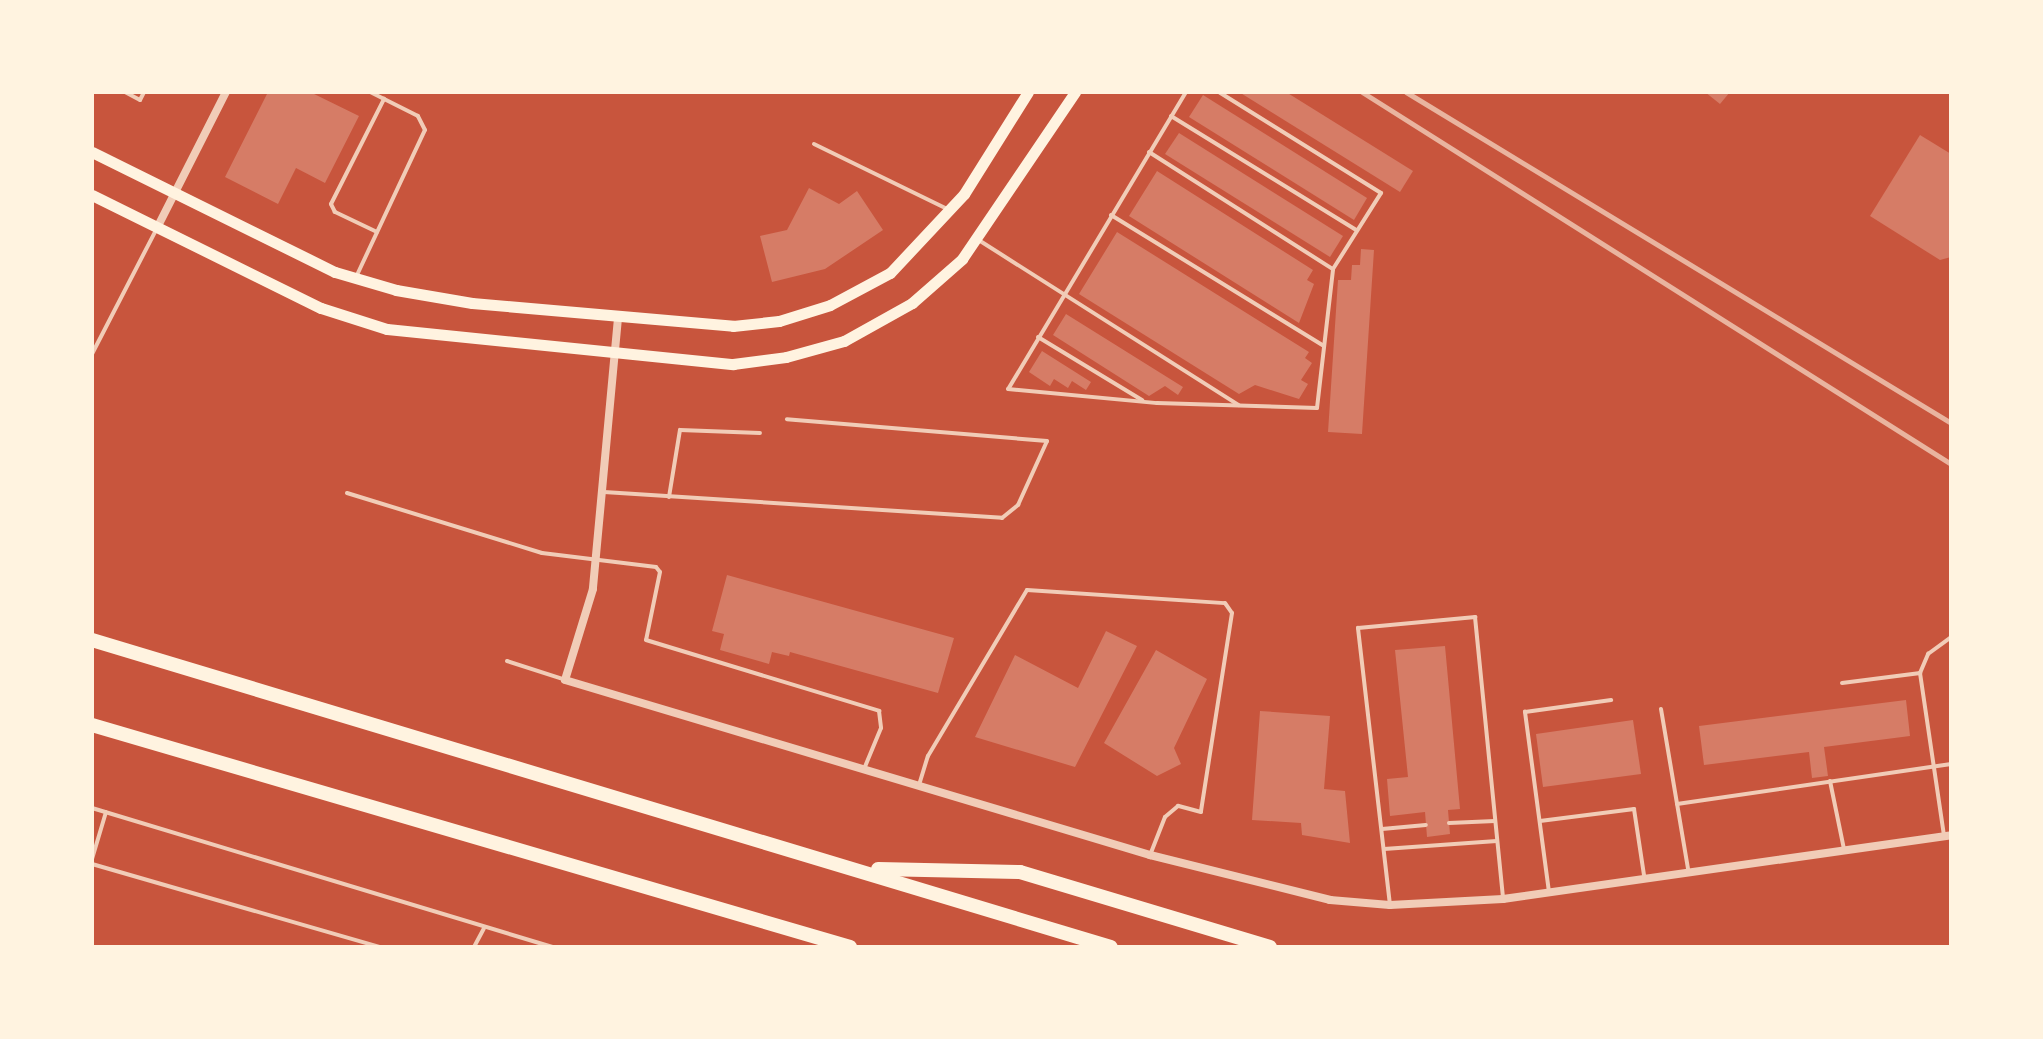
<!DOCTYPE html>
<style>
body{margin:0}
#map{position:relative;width:2043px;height:1039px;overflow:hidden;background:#c8553d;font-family:Lora,serif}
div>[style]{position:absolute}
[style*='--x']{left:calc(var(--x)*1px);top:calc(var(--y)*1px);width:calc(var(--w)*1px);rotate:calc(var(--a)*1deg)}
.building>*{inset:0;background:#d67c66}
.service>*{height:4px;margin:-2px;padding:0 2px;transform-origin:2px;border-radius:2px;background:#f1ccb7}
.minor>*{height:8px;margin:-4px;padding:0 4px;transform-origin:4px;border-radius:4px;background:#f1ccb7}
.secondary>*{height:11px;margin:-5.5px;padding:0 5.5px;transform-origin:5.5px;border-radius:5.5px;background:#fff3e0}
.motorway>*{height:14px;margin:-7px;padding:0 7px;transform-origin:7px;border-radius:7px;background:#fff3e0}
.rail>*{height:5px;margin:-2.5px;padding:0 2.5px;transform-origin:2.5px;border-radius:2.5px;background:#e9b49f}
span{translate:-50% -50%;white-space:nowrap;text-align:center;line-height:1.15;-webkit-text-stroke:7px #fff3e0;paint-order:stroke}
.frame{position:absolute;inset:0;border:94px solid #fff3e0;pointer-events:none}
</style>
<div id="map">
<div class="building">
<div style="clip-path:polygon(268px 92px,310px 92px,359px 116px,325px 183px,296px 168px,278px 204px,225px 177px)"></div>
<div style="clip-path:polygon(1239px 92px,1286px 92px,1413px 171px,1400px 192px)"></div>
<div style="clip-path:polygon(1705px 92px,1730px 92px,1720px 104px)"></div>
<div style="clip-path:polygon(1203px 95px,1367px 198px,1354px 220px,1189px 117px)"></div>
<div style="clip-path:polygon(1179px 133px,1343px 236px,1330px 257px,1165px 154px)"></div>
<div style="clip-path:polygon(1920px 135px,1951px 154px,1951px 257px,1940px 260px,1870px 216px)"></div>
<div style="clip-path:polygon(1157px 171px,1313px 270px,1307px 280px,1314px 284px,1299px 323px,1129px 216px)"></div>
<div style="clip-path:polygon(809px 188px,839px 204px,857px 191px,883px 230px,825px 269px,772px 282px,760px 236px,787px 230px)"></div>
<div style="clip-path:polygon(1117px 232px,1309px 352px,1305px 358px,1312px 363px,1301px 380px,1308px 384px,1299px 399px,1255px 385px,1239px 394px,1079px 294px)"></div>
<div style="clip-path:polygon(1361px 249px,1374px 250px,1362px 434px,1328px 432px,1338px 280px,1351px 280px,1352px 265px,1360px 265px)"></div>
<div style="clip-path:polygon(1066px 314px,1183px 387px,1178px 395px,1165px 386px,1149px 396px,1053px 335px)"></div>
<div style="clip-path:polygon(1042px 351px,1091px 382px,1086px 390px,1072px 381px,1068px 388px,1054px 379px,1050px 386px,1029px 372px)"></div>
<div style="clip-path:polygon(727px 575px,954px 638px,938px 693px,790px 652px,789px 656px,772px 652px,769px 664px,720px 650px,724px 634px,712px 631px)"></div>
<div style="clip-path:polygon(1106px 631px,1137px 646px,1075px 767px,975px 737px,1015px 655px,1078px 688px)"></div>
<div style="clip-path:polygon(1445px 646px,1460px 809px,1448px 810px,1450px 834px,1427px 837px,1425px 812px,1390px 816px,1387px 779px,1408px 777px,1395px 650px)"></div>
<div style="clip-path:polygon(1156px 650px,1207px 679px,1174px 748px,1181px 764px,1157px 776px,1104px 743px)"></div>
<div style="clip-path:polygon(1906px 700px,1910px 736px,1824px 747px,1828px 776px,1812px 778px,1809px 752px,1704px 765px,1699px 726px)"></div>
<div style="clip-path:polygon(1260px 711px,1330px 716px,1324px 789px,1345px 791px,1350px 843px,1302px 835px,1301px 823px,1252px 820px)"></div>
<div style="clip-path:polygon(1633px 720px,1641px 774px,1543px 787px,1536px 734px)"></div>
</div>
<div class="service">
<div style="--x:125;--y:92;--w:17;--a:28"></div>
<div style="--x:140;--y:100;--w:9;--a:-63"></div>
<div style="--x:1186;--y:92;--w:346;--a:120.9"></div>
<div style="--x:1008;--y:389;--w:150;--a:5.4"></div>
<div style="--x:1157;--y:403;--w:160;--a:1.8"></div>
<div style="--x:1317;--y:408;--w:140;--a:-83.4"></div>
<div style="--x:1333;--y:269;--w:90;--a:-57.7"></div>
<div style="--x:1381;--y:193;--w:191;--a:-148.1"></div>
<div style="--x:1171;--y:116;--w:217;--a:31.6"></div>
<div style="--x:814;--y:144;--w:146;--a:26"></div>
<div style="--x:1149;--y:152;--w:218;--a:32.5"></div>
<div style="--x:1111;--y:215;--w:250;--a:31.6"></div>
<div style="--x:377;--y:232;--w:47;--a:-154.5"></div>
<div style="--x:335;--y:212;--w:9;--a:-117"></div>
<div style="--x:331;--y:204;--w:118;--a:-63.2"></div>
<div style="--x:977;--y:239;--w:310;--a:32.4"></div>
<div style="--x:357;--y:275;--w:160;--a:-64.9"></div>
<div style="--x:425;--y:130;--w:16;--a:-117"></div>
<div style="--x:418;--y:116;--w:54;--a:-153.4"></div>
<div style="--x:1038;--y:337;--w:122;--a:31.2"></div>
<div style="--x:92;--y:354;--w:140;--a:-62.7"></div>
<div style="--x:604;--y:492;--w:399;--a:3.7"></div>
<div style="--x:1002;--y:518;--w:21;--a:-39"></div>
<div style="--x:1018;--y:505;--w:70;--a:-65.6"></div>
<div style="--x:1047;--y:441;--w:261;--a:-175.2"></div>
<div style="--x:347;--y:493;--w:204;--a:17.1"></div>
<div style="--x:542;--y:553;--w:115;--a:7"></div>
<div style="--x:656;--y:567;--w:6;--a:51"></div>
<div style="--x:660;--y:572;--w:69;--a:101.6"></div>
<div style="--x:646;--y:640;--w:244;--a:16.9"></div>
<div style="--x:879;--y:711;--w:17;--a:83"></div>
<div style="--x:881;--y:728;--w:44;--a:112.5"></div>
<div style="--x:669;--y:497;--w:68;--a:-80.7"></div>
<div style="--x:680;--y:430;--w:80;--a:2.1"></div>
<div style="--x:507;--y:661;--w:59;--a:17.8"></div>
<div style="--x:1920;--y:673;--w:21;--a:-67"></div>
<div style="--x:1928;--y:654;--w:29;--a:-36"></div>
<div style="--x:1842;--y:683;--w:79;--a:-7.3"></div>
<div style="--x:1920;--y:673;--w:165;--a:81.6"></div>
<div style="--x:1661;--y:709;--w:162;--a:80.4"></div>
<div style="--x:1830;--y:781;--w:69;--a:78.4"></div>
<div style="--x:919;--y:785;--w:30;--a:-73"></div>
<div style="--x:928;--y:756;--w:193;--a:-59.2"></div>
<div style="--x:1027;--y:590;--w:198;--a:3.8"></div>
<div style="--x:1225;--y:603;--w:12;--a:55"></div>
<div style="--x:1232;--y:613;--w:201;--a:98.9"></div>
<div style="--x:1201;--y:812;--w:24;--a:-165"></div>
<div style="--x:1178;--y:806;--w:17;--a:140"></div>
<div style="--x:1165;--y:817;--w:41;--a:111.5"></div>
<div style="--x:1677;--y:804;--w:277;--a:-8.3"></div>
<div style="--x:92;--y:808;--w:481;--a:16.8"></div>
<div style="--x:1540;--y:821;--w:95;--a:-7.3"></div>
<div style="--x:1634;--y:809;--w:67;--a:81.4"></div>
<div style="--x:1449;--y:823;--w:46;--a:-2.5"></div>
<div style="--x:1382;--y:829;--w:44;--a:-5.2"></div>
<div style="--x:1384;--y:849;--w:113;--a:-4"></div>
<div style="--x:92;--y:859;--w:49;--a:-73.4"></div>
<div style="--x:92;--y:864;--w:300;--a:16.1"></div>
<div style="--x:1549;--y:892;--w:182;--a:-97.6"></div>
<div style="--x:1525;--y:712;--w:87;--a:-7.9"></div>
<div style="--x:1390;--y:905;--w:279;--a:-96.6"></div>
<div style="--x:1358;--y:628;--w:118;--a:-5.4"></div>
<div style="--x:1475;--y:617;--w:283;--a:84.3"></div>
<div style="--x:256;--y:947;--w:15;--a:0"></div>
<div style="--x:474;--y:947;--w:21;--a:-62"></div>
</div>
<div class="minor">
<div style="--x:157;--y:228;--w:153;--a:-63.1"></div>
<div style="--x:618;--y:318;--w:272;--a:95.3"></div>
<div style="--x:593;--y:589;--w:95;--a:107.1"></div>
<div style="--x:565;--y:680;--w:611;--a:16.65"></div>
<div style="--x:1150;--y:855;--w:186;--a:14"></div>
<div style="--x:1330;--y:900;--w:60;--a:4.8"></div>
<div style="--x:1390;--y:905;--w:113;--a:-3"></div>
<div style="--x:1503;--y:899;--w:453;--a:-8.1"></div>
</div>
<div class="secondary">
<div style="--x:92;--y:152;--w:271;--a:26.3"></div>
<div style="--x:335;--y:272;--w:64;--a:16.4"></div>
<div style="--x:396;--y:290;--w:77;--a:9.7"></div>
<div style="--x:472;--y:303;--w:262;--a:5"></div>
<div style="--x:733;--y:326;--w:46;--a:-6.2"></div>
<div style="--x:779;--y:321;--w:53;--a:-17.4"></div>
<div style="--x:830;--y:305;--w:68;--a:-28.1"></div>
<div style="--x:890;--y:273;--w:108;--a:-46.9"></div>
<div style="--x:964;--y:194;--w:120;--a:-57.9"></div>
<div style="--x:92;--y:195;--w:255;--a:26.3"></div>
<div style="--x:321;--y:308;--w:69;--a:17.7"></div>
<div style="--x:387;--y:329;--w:348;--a:5.8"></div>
<div style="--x:733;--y:364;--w:53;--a:-7.5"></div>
<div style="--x:786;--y:357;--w:60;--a:-15.4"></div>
<div style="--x:844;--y:341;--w:78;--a:-29.2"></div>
<div style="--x:912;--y:303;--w:67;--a:-41.3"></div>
<div style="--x:962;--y:259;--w:202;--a:-55.9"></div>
</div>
<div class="motorway">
<div style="--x:92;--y:640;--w:1064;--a:16.77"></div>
<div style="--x:92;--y:725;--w:790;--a:16.32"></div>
<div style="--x:878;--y:869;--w:142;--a:1.2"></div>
<div style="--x:1020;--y:872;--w:261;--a:16.7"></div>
</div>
<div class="rail">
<div style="--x:1362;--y:92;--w:697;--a:32.28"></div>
<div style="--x:1406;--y:92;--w:638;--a:31.27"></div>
</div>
<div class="frame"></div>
</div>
